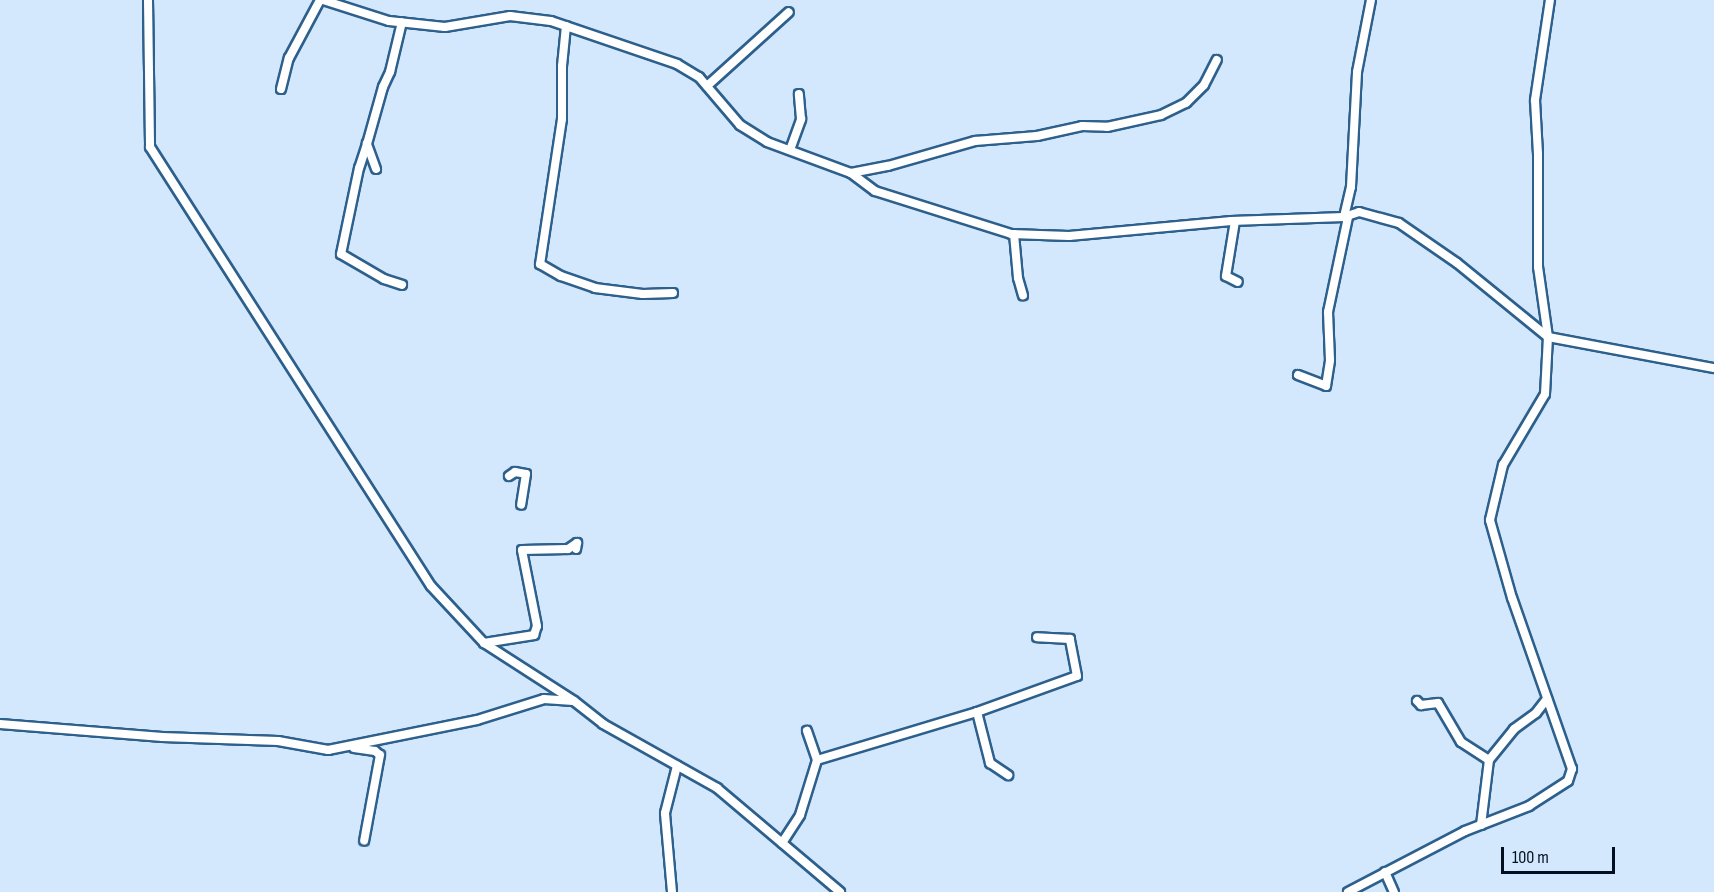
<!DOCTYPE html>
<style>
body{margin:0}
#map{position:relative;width:1714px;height:892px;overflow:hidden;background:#d3e8fd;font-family:"Sofia Sans Condensed",sans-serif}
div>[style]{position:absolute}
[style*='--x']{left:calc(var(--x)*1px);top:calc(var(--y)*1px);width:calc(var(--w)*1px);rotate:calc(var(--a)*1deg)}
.roads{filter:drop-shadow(2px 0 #2d608c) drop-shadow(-2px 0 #2d608c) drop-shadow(0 2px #2d608c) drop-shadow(0 -2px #2d608c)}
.minor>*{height:8px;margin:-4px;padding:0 4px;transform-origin:4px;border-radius:4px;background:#fff}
span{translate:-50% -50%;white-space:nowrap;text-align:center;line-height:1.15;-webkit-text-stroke:6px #d3e8fd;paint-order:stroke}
.scale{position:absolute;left:1501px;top:847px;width:114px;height:27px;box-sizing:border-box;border:3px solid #001021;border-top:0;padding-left:8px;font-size:18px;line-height:21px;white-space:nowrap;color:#001021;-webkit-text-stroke:4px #d3e8fd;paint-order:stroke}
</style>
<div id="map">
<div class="roads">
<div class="minor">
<div style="--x:148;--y:0;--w:147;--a:89.2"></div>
<div style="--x:150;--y:147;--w:521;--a:57.38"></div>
<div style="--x:431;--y:586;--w:78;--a:47.1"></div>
<div style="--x:484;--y:643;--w:107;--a:32.8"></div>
<div style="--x:574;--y:701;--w:37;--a:38"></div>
<div style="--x:603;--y:724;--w:131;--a:29.3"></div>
<div style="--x:717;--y:788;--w:161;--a:40.2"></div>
<div style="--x:323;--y:0;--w:69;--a:17.7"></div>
<div style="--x:389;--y:21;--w:56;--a:6.1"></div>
<div style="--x:445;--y:27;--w:66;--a:-9.6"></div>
<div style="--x:510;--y:16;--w:41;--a:7"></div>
<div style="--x:551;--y:21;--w:133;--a:18.8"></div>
<div style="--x:677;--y:64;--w:26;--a:31"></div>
<div style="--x:699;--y:77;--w:63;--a:49.5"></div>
<div style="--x:740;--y:125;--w:32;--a:32"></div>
<div style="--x:767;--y:142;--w:90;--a:20.3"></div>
<div style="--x:851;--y:173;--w:30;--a:37"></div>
<div style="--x:875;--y:191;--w:143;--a:17.5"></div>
<div style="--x:1011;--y:234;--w:58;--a:2"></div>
<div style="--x:1069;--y:236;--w:163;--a:-5.3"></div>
<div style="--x:1231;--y:221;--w:113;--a:-2"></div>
<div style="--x:1344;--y:217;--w:16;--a:-18"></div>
<div style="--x:1359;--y:212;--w:41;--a:15.4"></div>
<div style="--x:1399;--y:223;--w:70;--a:34.6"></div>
<div style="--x:1457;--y:263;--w:117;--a:39.1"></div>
<div style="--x:1548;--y:337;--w:71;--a:-98.1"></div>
<div style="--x:1538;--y:267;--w:113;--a:-90"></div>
<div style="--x:1538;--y:154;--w:54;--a:-93.2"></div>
<div style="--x:1535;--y:100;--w:101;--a:-81.5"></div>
<div style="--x:566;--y:26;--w:40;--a:95.7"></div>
<div style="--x:562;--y:66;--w:53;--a:90"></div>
<div style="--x:562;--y:119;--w:147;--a:98.6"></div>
<div style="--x:540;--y:264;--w:24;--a:30"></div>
<div style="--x:561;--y:276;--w:36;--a:19"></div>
<div style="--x:595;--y:288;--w:48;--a:7.1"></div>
<div style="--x:643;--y:294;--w:30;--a:-2"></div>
<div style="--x:707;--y:86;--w:110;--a:-42.1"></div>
<div style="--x:281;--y:89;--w:32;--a:-76"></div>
<div style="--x:289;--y:58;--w:66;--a:-61.9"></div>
<div style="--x:367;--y:144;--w:25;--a:108"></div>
<div style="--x:359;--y:168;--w:88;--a:101.8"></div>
<div style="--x:341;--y:254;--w:50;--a:30.2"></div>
<div style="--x:384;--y:279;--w:19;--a:18"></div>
<div style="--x:790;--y:150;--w:33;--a:-70"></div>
<div style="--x:801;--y:119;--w:25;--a:-95"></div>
<div style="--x:376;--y:169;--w:27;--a:-110"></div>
<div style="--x:367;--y:144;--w:59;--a:-74.3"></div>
<div style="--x:383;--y:87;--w:17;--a:-65"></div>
<div style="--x:390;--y:72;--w:51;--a:-76.5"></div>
<div style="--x:851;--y:173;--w:38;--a:-11"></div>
<div style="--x:888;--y:166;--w:91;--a:-16"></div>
<div style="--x:975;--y:141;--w:62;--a:-4.6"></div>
<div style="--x:1037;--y:136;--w:46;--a:-12.5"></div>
<div style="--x:1082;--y:126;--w:25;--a:2"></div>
<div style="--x:1107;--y:127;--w:55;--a:-12.5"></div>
<div style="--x:1161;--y:115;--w:28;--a:-26"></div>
<div style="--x:1186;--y:103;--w:25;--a:-45"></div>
<div style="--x:1204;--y:85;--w:28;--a:-63"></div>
<div style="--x:1344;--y:217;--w:31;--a:-77"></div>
<div style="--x:1351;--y:187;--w:115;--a:-87"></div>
<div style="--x:1357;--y:72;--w:73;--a:-79"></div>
<div style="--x:1235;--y:221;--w:56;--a:99.3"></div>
<div style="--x:1226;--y:276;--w:13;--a:27"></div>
<div style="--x:1014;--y:234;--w:44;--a:84.8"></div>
<div style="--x:1018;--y:278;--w:18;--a:74"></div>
<div style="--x:1298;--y:375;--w:30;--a:21"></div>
<div style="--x:1326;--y:386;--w:26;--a:-81"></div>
<div style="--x:1330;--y:360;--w:48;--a:-92.4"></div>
<div style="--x:1328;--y:312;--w:97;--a:-78.1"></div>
<div style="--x:509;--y:476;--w:7;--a:-34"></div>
<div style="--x:515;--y:472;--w:11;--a:10"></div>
<div style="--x:526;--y:474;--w:31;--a:99"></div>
<div style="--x:484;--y:643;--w:51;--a:-9.1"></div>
<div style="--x:534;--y:635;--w:9;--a:-72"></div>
<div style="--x:537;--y:626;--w:77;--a:-101.2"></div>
<div style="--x:522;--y:550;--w:46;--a:-1.2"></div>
<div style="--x:568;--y:549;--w:11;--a:-34"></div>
<div style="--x:577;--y:543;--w:6;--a:99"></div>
<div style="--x:1417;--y:701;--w:6;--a:45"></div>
<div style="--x:1421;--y:705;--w:17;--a:-7"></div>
<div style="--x:1438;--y:703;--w:45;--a:59.5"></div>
<div style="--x:1461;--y:742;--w:33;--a:33"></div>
<div style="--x:977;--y:712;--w:53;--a:75.7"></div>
<div style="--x:990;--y:763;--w:22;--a:34"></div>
<div style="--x:0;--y:724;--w:163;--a:4.6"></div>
<div style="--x:162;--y:737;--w:116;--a:2"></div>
<div style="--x:278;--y:741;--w:51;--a:10.2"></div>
<div style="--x:328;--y:750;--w:152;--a:-11.4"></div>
<div style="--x:477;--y:720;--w:70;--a:-17.4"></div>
<div style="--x:544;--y:699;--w:29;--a:4"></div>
<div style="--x:354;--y:748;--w:21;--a:8"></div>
<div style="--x:375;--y:751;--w:6;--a:39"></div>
<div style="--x:380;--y:755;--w:87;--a:100.5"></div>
<div style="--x:817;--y:760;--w:167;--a:-16.7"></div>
<div style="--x:977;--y:712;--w:106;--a:-19.8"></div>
<div style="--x:1077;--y:676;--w:38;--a:-101"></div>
<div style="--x:1070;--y:639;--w:33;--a:-177"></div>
<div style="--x:1481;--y:825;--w:65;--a:-83"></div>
<div style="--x:1489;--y:760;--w:40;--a:-51"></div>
<div style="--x:1514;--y:729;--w:27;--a:-36"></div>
<div style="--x:1536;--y:713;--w:18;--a:-52"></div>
<div style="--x:782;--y:843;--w:33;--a:-57"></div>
<div style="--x:800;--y:815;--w:58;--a:-72.8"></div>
<div style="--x:817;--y:760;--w:31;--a:-109"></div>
<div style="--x:1385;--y:872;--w:22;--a:66"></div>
<div style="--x:672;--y:892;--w:79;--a:-95.1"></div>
<div style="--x:665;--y:813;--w:49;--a:-75.7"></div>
<div style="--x:1348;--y:892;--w:132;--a:-27.5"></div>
<div style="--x:1465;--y:831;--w:69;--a:-21.3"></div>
<div style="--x:1529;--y:806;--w:46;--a:-32.7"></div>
<div style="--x:1568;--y:781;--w:13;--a:-72"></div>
<div style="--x:1572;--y:769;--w:181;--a:-109.3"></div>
<div style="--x:1512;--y:598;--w:81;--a:-105.8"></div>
<div style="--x:1490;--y:520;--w:57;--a:-76.7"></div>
<div style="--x:1503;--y:465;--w:82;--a:-59.4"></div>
<div style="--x:1545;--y:394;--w:57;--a:-87"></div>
<div style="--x:1548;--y:337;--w:169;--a:10.6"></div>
</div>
</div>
<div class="scale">100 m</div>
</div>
